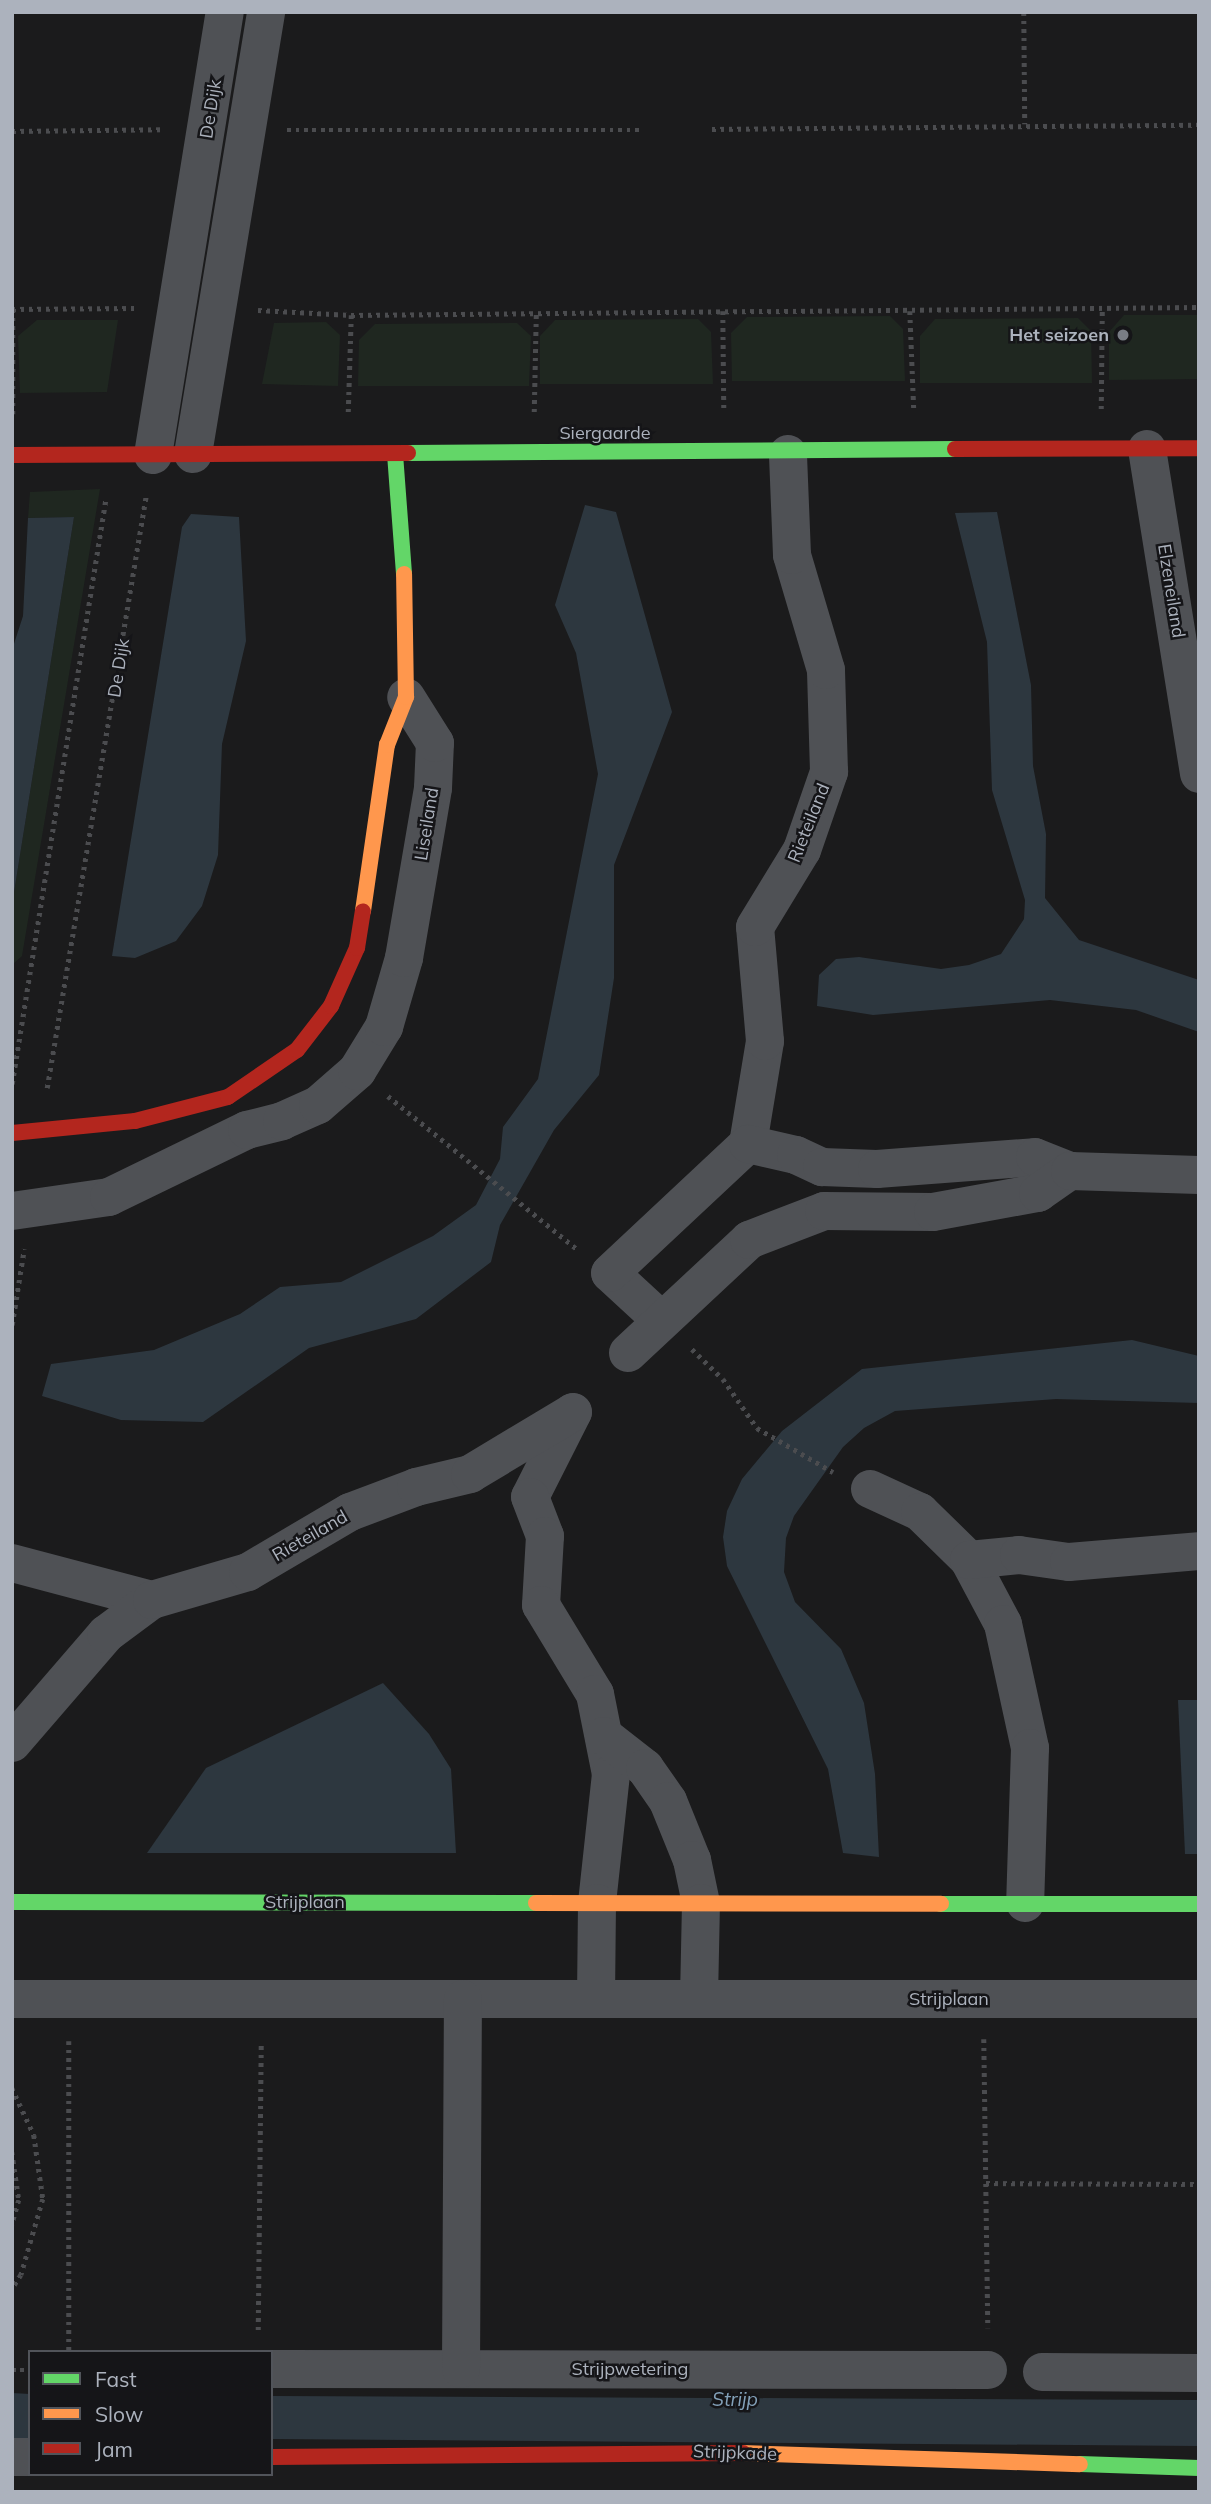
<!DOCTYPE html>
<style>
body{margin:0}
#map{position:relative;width:1211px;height:2504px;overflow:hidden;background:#1b1b1c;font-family:Mulish,sans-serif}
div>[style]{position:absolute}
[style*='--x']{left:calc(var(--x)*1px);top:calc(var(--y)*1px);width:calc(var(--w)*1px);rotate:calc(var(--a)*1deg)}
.green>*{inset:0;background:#1f2720}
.water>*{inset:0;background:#2d373f}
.path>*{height:4.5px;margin-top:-2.25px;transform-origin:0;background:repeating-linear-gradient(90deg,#4b4c4f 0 3.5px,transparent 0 8.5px)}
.street>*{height:38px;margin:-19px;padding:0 19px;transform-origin:19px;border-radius:19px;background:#4f5155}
.fast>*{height:16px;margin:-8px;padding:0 8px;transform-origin:8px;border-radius:8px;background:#63d668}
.slow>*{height:16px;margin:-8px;padding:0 8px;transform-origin:8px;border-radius:8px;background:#ff974d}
.jam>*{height:16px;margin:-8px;padding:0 8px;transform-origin:8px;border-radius:8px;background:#b3261e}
.dots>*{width:19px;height:19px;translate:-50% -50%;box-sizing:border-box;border:4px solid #151518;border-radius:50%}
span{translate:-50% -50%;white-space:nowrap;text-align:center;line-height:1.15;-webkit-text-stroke:5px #151518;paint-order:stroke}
.street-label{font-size:18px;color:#acb2bd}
.poi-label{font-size:18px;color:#acb2bd;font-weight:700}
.right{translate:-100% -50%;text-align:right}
.water-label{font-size:19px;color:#83a1b9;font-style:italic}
.frame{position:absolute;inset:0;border:14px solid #acb2bd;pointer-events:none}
.legend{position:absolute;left:28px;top:2350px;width:245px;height:126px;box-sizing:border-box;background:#151518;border:2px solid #51545a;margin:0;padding:9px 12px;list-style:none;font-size:21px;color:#acb2bd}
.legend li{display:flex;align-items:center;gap:14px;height:35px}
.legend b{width:35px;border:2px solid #51545a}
</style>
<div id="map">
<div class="green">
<div style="clip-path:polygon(1124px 315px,1199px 315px,1199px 379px,1109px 380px,1109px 332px)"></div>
<div style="clip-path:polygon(890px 316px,903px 329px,905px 381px,732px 381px,731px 333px,747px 317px)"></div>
<div style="clip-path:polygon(1078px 318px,1091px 331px,1092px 383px,920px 383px,920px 336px,935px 319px)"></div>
<div style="clip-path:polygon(698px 319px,711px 332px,713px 384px,540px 384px,540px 336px,555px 320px)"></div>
<div style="clip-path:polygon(37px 320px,118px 320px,107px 392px,20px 393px,18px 336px)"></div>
<div style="clip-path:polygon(326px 322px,340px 335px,338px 386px,262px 384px,274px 323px)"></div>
<div style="clip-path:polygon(517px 323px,531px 336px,529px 386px,358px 386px,359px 340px,375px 324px)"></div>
<div style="clip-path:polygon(100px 489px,22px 956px,12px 965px,12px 905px,74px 517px,28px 518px,30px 492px)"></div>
</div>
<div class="water">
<div style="clip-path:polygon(585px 505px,616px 512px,672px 712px,614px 865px,614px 978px,599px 1075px,554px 1130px,500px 1225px,491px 1262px,416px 1319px,309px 1348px,203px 1422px,121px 1420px,42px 1396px,51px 1364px,154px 1350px,240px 1314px,280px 1287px,341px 1282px,433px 1236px,476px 1205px,500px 1159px,503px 1127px,538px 1079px,598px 774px,576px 653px,555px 605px)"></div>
<div style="clip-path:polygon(997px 512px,1031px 685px,1033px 766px,1046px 834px,1045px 898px,1079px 940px,1199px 980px,1199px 1032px,1136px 1010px,1050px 1000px,873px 1015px,817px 1006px,819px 975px,836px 959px,859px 957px,941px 969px,969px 965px,1001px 954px,1024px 919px,1025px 900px,992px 790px,987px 642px,955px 513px)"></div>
<div style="clip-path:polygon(191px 514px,239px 517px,246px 641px,222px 744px,218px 855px,202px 906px,176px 941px,135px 958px,112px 956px,182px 527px)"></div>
<div style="clip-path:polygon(74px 517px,12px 905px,12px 650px,23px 616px,28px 518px)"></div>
<div style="clip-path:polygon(1132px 1340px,1199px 1356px,1199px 1403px,1056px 1399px,895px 1411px,864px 1428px,843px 1447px,794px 1516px,786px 1538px,784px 1572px,795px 1602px,841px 1649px,864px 1703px,875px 1774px,879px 1857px,843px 1853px,828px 1769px,727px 1566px,723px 1537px,727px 1511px,742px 1479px,782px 1431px,862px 1369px)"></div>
<div style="clip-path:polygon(383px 1683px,429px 1734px,451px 1769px,456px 1853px,147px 1853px,206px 1768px)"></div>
<div style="clip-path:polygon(1178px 1700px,1199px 1700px,1199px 1854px,1185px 1854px)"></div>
<div style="clip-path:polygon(12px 2393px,30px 2394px,30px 2438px,12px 2438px)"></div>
<div style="clip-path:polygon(271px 2396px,1199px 2400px,1199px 2446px,271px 2439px)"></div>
</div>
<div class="path">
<div style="--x:1024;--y:12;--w:112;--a:89.5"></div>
<div style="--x:712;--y:129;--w:487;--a:-0.5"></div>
<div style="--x:287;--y:130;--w:356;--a:0"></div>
<div style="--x:12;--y:131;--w:153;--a:-0.7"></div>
<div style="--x:12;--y:309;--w:122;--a:-0.5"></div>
<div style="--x:13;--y:309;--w:105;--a:90"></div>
<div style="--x:258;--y:310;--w:93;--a:3.1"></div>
<div style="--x:351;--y:315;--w:848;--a:-0.54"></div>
<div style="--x:723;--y:311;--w:99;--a:89.4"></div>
<div style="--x:910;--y:311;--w:98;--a:87.7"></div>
<div style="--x:1101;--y:409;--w:101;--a:-89.4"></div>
<div style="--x:348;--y:412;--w:97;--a:-88.2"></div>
<div style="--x:534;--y:412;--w:98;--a:-88.8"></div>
<div style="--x:12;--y:1084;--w:594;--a:-80.9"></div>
<div style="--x:47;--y:1088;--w:600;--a:-80.51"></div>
<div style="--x:388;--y:1096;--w:243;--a:39"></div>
<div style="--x:12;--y:1325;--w:77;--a:-81"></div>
<div style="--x:692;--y:1349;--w:43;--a:44.1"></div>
<div style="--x:723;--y:1379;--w:60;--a:55.2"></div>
<div style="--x:757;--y:1428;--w:88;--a:30.1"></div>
<div style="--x:984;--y:2039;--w:289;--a:89.2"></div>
<div style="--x:69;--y:2041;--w:311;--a:90"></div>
<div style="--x:12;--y:2088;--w:52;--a:64.9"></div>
<div style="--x:34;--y:2135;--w:65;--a:82"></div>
<div style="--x:43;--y:2199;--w:79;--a:106.1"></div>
<div style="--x:21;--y:2275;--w:17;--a:123"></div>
<div style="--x:12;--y:2152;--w:49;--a:81.7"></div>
<div style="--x:19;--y:2200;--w:26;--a:106"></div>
<div style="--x:986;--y:2183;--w:213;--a:0.3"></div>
<div style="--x:258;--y:2330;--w:289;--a:-89.4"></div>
<div style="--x:12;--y:2370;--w:18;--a:0"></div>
</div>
<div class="street">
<div style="--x:1147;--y:449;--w:329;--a:80.9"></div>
<div style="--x:193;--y:454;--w:448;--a:-80.6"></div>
<div style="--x:153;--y:455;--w:449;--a:-80.8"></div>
<div style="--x:748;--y:1144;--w:104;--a:-80.6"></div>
<div style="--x:765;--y:1041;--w:114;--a:-95"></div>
<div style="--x:755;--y:927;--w:90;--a:-58.6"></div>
<div style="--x:802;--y:850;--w:83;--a:-70.9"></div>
<div style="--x:829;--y:772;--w:102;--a:-91.7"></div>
<div style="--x:826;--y:670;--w:120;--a:-106.5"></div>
<div style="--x:792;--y:555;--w:101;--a:-92.3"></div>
<div style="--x:12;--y:1211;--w:98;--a:-8.2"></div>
<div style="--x:109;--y:1197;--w:153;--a:-25.9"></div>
<div style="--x:247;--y:1130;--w:36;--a:-14"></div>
<div style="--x:282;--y:1121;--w:39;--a:-24"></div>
<div style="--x:318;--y:1105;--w:52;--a:-41.1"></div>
<div style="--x:357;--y:1071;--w:52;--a:-58.5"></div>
<div style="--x:384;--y:1027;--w:72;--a:-73.8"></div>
<div style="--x:404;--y:958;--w:172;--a:-80.3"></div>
<div style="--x:433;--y:788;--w:45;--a:-87.5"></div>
<div style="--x:435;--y:743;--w:54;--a:-122.2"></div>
<div style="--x:661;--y:1320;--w:69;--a:-137.3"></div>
<div style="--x:610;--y:1273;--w:189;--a:-43.1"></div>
<div style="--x:748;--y:1144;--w:49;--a:12.9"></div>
<div style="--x:796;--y:1155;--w:29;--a:25"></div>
<div style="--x:822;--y:1167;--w:55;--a:2.1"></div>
<div style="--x:877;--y:1169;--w:158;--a:-4.3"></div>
<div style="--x:1035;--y:1157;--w:38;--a:22"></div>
<div style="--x:628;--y:1353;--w:166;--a:-43"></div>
<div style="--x:749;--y:1240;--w:80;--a:-21.1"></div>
<div style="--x:824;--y:1211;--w:109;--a:0.5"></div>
<div style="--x:933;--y:1212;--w:107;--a:-10.3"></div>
<div style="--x:1038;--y:1193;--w:39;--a:-35"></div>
<div style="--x:1070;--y:1171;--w:129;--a:1.8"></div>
<div style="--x:573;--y:1412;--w:95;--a:116.8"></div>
<div style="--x:530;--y:1497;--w:42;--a:69"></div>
<div style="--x:545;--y:1536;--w:69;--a:93.3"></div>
<div style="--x:541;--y:1605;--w:104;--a:58.8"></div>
<div style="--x:595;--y:1694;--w:82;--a:78.7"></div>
<div style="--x:611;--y:1774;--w:130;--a:96.2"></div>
<div style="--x:597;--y:1903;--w:96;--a:90.6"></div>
<div style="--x:870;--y:1489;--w:55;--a:24.7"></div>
<div style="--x:920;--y:1512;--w:69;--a:44.4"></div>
<div style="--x:969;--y:1560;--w:72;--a:62"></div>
<div style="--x:1003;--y:1624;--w:127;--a:77.7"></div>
<div style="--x:1030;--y:1748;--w:155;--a:91.8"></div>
<div style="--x:969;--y:1560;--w:50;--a:-5.7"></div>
<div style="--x:1019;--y:1555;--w:50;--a:8"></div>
<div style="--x:1069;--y:1562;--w:130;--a:-4.8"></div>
<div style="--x:12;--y:1563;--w:145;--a:14.8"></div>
<div style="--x:604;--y:1736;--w:52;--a:38"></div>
<div style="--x:645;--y:1768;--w:40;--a:55.1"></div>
<div style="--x:668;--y:1801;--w:64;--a:67.9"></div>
<div style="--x:692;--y:1860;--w:44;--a:78.2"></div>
<div style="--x:701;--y:1903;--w:96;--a:91.2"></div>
<div style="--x:12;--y:1743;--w:144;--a:-49.2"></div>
<div style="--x:106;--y:1634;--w:57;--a:-36.5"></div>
<div style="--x:152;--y:1600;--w:100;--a:-16.3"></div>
<div style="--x:248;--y:1572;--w:118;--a:-30.5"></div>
<div style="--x:350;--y:1512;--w:71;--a:-20.7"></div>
<div style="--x:416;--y:1487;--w:56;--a:-13.5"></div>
<div style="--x:470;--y:1474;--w:120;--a:-31"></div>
<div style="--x:12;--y:1999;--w:1187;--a:0"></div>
<div style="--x:271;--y:2369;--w:717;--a:0.08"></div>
<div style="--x:461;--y:2369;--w:370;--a:-89.7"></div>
<div style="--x:1042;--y:2372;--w:157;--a:0.4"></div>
<div style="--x:12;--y:2457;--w:18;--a:0"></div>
</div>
<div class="fast">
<div style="--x:408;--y:453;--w:547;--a:-0.42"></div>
<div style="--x:395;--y:454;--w:120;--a:85.7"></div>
<div style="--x:12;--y:1902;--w:524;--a:0.11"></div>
<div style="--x:941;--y:1904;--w:258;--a:0"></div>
<div style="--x:1080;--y:2464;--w:119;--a:1.9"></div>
</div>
<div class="slow">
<div style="--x:363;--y:911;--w:168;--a:-81.8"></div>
<div style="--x:387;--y:745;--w:52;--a:-68.4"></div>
<div style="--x:406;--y:697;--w:123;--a:-90.9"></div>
<div style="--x:536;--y:1903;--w:405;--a:0.1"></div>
<div style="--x:743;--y:2453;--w:337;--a:1.9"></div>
</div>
<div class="jam">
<div style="--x:955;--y:449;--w:244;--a:-0.2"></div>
<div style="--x:12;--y:455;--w:396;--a:-0.3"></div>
<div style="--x:12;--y:1133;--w:124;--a:-5.6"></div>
<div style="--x:135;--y:1121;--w:96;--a:-14.5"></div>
<div style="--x:228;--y:1097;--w:83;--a:-34.3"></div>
<div style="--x:297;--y:1050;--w:56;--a:-52.3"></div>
<div style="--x:331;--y:1006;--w:64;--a:-65.9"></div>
<div style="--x:357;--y:948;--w:37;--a:-81"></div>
<div style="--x:271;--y:2457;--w:472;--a:-0.5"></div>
</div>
<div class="dots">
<div style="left:1123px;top:335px;background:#797d85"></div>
</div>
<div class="street-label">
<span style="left:211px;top:109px;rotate:-81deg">De Dijk</span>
<span style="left:605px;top:433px">Siergaarde</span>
<span style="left:1171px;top:591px;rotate:81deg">Elzeneiland</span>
<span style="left:119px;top:668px;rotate:-81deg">De Dijk</span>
<span style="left:809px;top:823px;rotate:-68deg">Rieteiland</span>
<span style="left:427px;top:824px;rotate:-81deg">Liseiland</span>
<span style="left:310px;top:1536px;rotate:-30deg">Rieteiland</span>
<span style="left:305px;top:1902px">Strijplaan</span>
<span style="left:949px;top:1999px">Strijplaan</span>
<span style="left:630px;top:2369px">Strijpwetering</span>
<span style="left:735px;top:2453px;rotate:2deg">Strijpkade</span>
</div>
<div class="poi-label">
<span class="right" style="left:1109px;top:335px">Het seizoen</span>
</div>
<div class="water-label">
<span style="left:735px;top:2400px">Strijp</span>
</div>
<div class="frame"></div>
<ul class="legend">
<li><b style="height:9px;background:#63d668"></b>Fast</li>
<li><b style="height:9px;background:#ff974d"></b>Slow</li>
<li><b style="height:9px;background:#b3261e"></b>Jam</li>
</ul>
</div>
